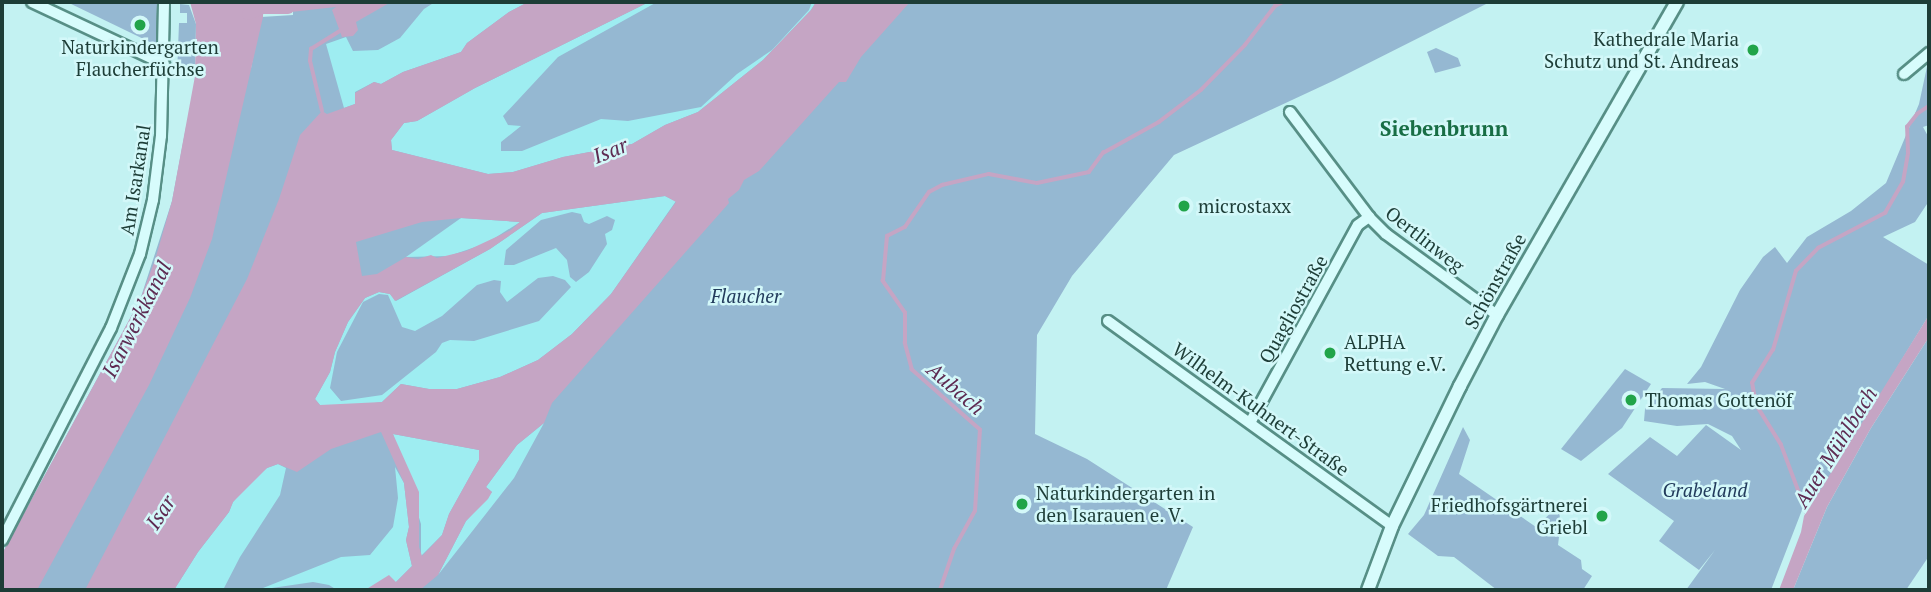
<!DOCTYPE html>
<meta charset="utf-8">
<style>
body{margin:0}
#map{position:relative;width:1931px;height:592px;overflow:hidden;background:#c3f2f2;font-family:"PT Serif",serif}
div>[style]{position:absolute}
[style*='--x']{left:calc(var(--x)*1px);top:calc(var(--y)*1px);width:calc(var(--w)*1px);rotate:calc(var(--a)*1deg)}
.green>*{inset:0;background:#95b8d2}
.sand>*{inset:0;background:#9eedf1}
.water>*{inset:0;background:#c5a5c4}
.stream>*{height:3.5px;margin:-1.75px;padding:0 1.75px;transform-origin:1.75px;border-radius:1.75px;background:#c5a5c4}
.canal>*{height:12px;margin:-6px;padding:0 6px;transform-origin:6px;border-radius:6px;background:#c5a5c4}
.roads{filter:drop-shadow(2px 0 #578f86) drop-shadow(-2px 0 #578f86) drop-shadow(0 2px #578f86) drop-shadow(0 -2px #578f86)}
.minor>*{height:10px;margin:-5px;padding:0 5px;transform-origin:5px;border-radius:5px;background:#d7fcfc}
.tertiary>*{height:12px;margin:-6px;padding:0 6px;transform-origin:6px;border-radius:6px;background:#d7fcfc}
.dots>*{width:19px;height:19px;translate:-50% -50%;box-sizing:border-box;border:4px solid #d3f8f9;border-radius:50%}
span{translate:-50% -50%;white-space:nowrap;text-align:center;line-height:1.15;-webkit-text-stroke:5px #d3f8f9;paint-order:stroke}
.poi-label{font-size:19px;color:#1d3d37}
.right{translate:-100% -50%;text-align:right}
.left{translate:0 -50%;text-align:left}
.street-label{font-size:19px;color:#1d3d37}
.park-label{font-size:19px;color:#223b5c;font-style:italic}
.neighbourhood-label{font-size:21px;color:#186e45;font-weight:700}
.water-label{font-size:21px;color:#5e2b52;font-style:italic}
.frame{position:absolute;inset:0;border:4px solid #1d3d37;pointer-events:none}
</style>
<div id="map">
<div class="green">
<div style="clip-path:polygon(67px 2px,157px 2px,156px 45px)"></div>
<div style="clip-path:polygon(293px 2px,1490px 2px,1335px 80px,1174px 155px,1072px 276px,1037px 335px,1035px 434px,1087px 459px,1193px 527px,1166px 590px,2px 590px,2px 554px,140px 300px,172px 201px,186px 127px,251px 68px,261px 17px,293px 15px)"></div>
<div style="clip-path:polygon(180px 4px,189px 5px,196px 24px,195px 76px,177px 75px,179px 23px,187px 23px,187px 13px,180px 13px)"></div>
<div style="clip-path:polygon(1436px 48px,1458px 58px,1461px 66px,1435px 73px,1427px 52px)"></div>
<div style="clip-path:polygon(1928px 62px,1929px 125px,1923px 127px,1929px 138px,1929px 201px,1915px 222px,1883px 237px,1929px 265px,1929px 315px,1810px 510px,1802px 510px,1771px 590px,1686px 590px,1715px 550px,1699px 570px,1659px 541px,1674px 521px,1608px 474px,1650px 437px,1677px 456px,1706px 425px,1741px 450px,1732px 436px,1708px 424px,1677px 426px,1644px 421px,1645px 409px,1662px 388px,1725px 389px,1705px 382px,1687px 384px,1701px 367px,1740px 290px,1763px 257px,1775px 247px,1787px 263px,1807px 237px,1851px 211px,1886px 183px,1919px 104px)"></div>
<div style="clip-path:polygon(1929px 337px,1929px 556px,1906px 590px,1793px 590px,1827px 507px,1871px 428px)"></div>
<div style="clip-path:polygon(1625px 369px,1651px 384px,1622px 428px,1581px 461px,1561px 449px)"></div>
<div style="clip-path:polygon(1463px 427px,1470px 440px,1459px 474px,1536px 527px,1559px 505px,1560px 521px,1554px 534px,1559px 537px,1558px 545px,1581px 560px,1582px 569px,1592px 576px,1583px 590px,1497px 590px,1454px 557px,1438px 556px,1408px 534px,1424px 515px)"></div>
</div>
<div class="sand">
<div style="clip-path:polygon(435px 2px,528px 2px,509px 12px,467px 43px,461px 52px,403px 72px,381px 84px,374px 82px,355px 92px,355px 104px,344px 108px,326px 44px,346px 37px,353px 51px,378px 50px,400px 38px,424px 9px)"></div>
<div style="clip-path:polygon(649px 2px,657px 2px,558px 57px,503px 116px,508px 125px,521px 126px,501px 142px,501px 151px,522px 151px,601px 119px,628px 121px,701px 107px,737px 74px,772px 50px,809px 10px,812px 2px,816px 2px,811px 10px,763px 60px,698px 112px,665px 125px,632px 144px,563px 157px,513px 172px,488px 174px,392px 150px,391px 140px,404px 123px,417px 121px,475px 88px)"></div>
<div style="clip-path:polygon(evenodd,665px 196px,676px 201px,611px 294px,572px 334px,538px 360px,500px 377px,457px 389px,429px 389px,401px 384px,382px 402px,360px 405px,320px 405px,315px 399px,330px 372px,335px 352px,348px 322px,365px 298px,379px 292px,390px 294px,396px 301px,490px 249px,542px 213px,665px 196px,572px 212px,581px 214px,584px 222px,589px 224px,607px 216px,615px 220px,612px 230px,605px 234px,607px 244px,589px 272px,576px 282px,570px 277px,567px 260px,556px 248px,514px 265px,504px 265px,506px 250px,541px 220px,572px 212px,665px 196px,553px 276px,565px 280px,571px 287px,539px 321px,474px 341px,450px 340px,442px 343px,436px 352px,382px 395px,341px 401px,330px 388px,337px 352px,363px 302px,379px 294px,388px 295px,402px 327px,415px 331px,442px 316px,477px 285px,494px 280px,501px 281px,500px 292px,507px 302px,538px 278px,553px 276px)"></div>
<div style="clip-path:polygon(461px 218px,520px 222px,487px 243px,449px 256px,406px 257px)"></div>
<div style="clip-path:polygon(544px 423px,514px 478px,438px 575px,466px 521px,492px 492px,486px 487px,517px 445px)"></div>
<div style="clip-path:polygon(393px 434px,479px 450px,479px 460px,449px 514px,442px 535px,421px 556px,421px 524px)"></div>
<div style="clip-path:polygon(278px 464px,286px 468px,280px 495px,240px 557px,223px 590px,174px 590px,198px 552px,229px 512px,233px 502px,249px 482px,267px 468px)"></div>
<div style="clip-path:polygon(395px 467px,404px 483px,409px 527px,406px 540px,412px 566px,396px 582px,365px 590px,337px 590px,329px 585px,313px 582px,258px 590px,341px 557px,370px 555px,393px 527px,398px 498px)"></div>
</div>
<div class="water">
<div style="clip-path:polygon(190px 2px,263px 2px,263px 17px,212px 239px,190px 298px,149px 385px,37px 590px,2px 590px,2px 554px,140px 300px,155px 260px,172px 201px,195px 76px,196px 24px)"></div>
<div style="clip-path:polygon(273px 2px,391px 2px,356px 22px,358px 30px,353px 36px,342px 37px,332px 10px,336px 7px,273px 14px)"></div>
<div style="clip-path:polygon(evenodd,528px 2px,649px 2px,475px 88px,417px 121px,404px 123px,391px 140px,392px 150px,488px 174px,513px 172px,563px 157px,632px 144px,665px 125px,698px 112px,763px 60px,811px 10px,816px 2px,910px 2px,861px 57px,846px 82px,839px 82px,759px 171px,744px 180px,739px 190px,728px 199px,729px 203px,552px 403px,544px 423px,517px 445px,486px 487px,492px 492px,488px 499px,466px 521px,438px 575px,420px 590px,365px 590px,389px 575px,396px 582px,412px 566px,406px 540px,409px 527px,404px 483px,381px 432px,331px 449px,297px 472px,278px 464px,267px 468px,233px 502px,229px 512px,198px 552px,174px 590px,85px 590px,247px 279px,279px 199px,300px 135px,322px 111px,327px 114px,355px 104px,355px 93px,374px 82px,381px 84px,403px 72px,461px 52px,467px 43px,509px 12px,528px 2px,665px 196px,676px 202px,611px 294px,572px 334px,538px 360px,500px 377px,457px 389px,429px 389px,401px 384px,382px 402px,320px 405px,315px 399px,330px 372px,335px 352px,348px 322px,365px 298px,379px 292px,390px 294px,395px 301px,490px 249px,542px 213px,665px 196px,528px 2px,461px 218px,520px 222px,511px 230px,466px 251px,437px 258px,431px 255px,418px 259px,406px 257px,377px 274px,362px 276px,356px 242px,422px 222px,461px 218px,528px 2px,393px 434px,479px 450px,479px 460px,449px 514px,442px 535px,422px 556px,419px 547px,419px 492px,393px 434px)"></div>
<div style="clip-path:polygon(1929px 315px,1929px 337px,1871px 428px,1827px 507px,1793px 590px,1779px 590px,1801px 532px,1804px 516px)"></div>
</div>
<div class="stream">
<div style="--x:322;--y:111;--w:51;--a:-103.5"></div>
<div style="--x:310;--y:61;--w:12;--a:-85"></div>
<div style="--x:311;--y:49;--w:34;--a:-32"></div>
<div style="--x:1808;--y:517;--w:77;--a:-110.6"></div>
<div style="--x:1781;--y:445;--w:47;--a:-122"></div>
<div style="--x:1756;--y:405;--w:22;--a:-100"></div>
<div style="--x:1752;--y:383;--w:39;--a:-58"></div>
<div style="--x:1773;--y:350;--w:82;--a:-73.8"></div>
<div style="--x:1796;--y:271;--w:32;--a:-46"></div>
<div style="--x:1818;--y:248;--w:76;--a:-27.6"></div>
<div style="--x:1885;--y:213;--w:36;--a:-60"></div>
<div style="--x:1903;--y:182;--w:29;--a:-80"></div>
<div style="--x:1908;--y:153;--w:26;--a:-92"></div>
<div style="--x:1907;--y:127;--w:16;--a:-52"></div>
<div style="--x:1917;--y:114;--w:14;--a:-34"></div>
<div style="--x:940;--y:590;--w:43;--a:-71.1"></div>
<div style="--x:954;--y:549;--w:43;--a:-61.1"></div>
<div style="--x:975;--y:511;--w:81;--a:-86.5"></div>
<div style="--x:980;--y:430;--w:91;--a:-138.6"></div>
<div style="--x:912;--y:370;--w:28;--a:-105"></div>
<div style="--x:905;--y:343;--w:30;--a:-90"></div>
<div style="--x:905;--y:313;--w:39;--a:-125"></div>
<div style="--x:883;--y:281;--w:45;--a:-84.9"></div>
<div style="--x:887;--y:236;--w:20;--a:-27"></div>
<div style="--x:905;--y:227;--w:42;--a:-55.6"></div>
<div style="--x:929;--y:192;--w:15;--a:-28"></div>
<div style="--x:942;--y:185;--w:48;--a:-13.2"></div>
<div style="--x:989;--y:174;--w:49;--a:10.6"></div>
<div style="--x:1037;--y:183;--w:53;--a:-11.9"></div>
<div style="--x:1089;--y:172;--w:24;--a:-54"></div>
<div style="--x:1103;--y:153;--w:64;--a:-29"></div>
<div style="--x:1159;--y:122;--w:53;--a:-37.3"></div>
<div style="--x:1201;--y:90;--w:63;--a:-45.6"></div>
<div style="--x:1245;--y:45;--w:49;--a:-52.4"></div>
<div style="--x:1275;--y:6;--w:9;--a:-27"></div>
</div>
<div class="canal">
<div style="--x:248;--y:14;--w:16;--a:-22"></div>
<div style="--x:263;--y:8;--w:25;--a:0"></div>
</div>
<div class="roads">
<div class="minor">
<div style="--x:32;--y:2;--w:146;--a:25.2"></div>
<div style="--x:1904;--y:74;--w:33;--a:-40"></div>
<div style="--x:1290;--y:112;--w:131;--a:53"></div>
<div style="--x:1369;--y:217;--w:24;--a:45"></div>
<div style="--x:1386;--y:234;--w:137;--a:36.1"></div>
<div style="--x:1108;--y:321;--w:350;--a:35.8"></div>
<div style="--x:1251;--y:421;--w:223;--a:-61.4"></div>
<div style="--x:1358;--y:225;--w:14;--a:-36"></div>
<div style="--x:2;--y:540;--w:238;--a:-62.8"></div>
<div style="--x:111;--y:328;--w:79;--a:-68.6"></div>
<div style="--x:140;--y:254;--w:56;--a:-76.5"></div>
<div style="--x:153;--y:200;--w:64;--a:-82.9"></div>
<div style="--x:161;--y:136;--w:134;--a:-88.7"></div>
</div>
<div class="tertiary">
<div style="--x:1368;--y:590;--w:68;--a:-69.4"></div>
<div style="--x:1392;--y:526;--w:156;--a:-64.1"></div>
<div style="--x:1460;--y:386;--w:80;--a:-62.5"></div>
<div style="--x:1497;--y:315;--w:361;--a:-60.1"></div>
</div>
</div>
<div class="dots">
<div style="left:140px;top:25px;background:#21a449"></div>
<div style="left:1753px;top:50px;background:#21a449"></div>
<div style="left:1184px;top:206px;background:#21a449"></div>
<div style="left:1330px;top:353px;background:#21a449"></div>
<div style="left:1631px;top:400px;background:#21a449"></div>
<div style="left:1022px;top:504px;background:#21a449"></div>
<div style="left:1602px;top:516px;background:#21a449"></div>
</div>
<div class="poi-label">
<span class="right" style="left:1739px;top:50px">Kathedrale Maria<br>Schutz und St. Andreas</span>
<span style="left:140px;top:58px">Naturkindergarten<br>Flaucherfüchse</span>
<span class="left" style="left:1198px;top:206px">microstaxx</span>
<span class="left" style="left:1344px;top:353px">ALPHA<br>Rettung e.V.</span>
<span class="left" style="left:1645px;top:400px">Thomas Gottenöf</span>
<span class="left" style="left:1036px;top:504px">Naturkindergarten in<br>den Isarauen e. V.</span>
<span class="right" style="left:1588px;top:516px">Friedhofsgärtnerei<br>Griebl</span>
</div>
<div class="street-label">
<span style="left:135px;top:180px;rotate:-81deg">Am Isarkanal</span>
<span style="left:1425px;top:239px;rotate:38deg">Oertlinweg</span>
<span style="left:1495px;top:281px;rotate:-61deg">Schönstraße</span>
<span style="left:1293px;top:309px;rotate:-61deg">Quagliostraße</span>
<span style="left:1261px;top:409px;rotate:36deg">Wilhelm-Kuhnert-Straße</span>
</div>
<div class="park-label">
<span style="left:746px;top:296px">Flaucher</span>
<span style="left:1705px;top:490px">Grabeland</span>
</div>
<div class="neighbourhood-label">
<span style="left:1444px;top:128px">Siebenbrunn</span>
</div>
<div class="water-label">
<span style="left:610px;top:150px;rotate:-22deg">Isar</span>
<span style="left:136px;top:319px;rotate:-63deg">Isarwerkkanal</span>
<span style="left:956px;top:388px;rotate:41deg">Aubach</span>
<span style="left:1835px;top:447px;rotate:-58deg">Auer Mühlbach</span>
<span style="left:160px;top:512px;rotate:-57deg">Isar</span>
</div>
<div class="frame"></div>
</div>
